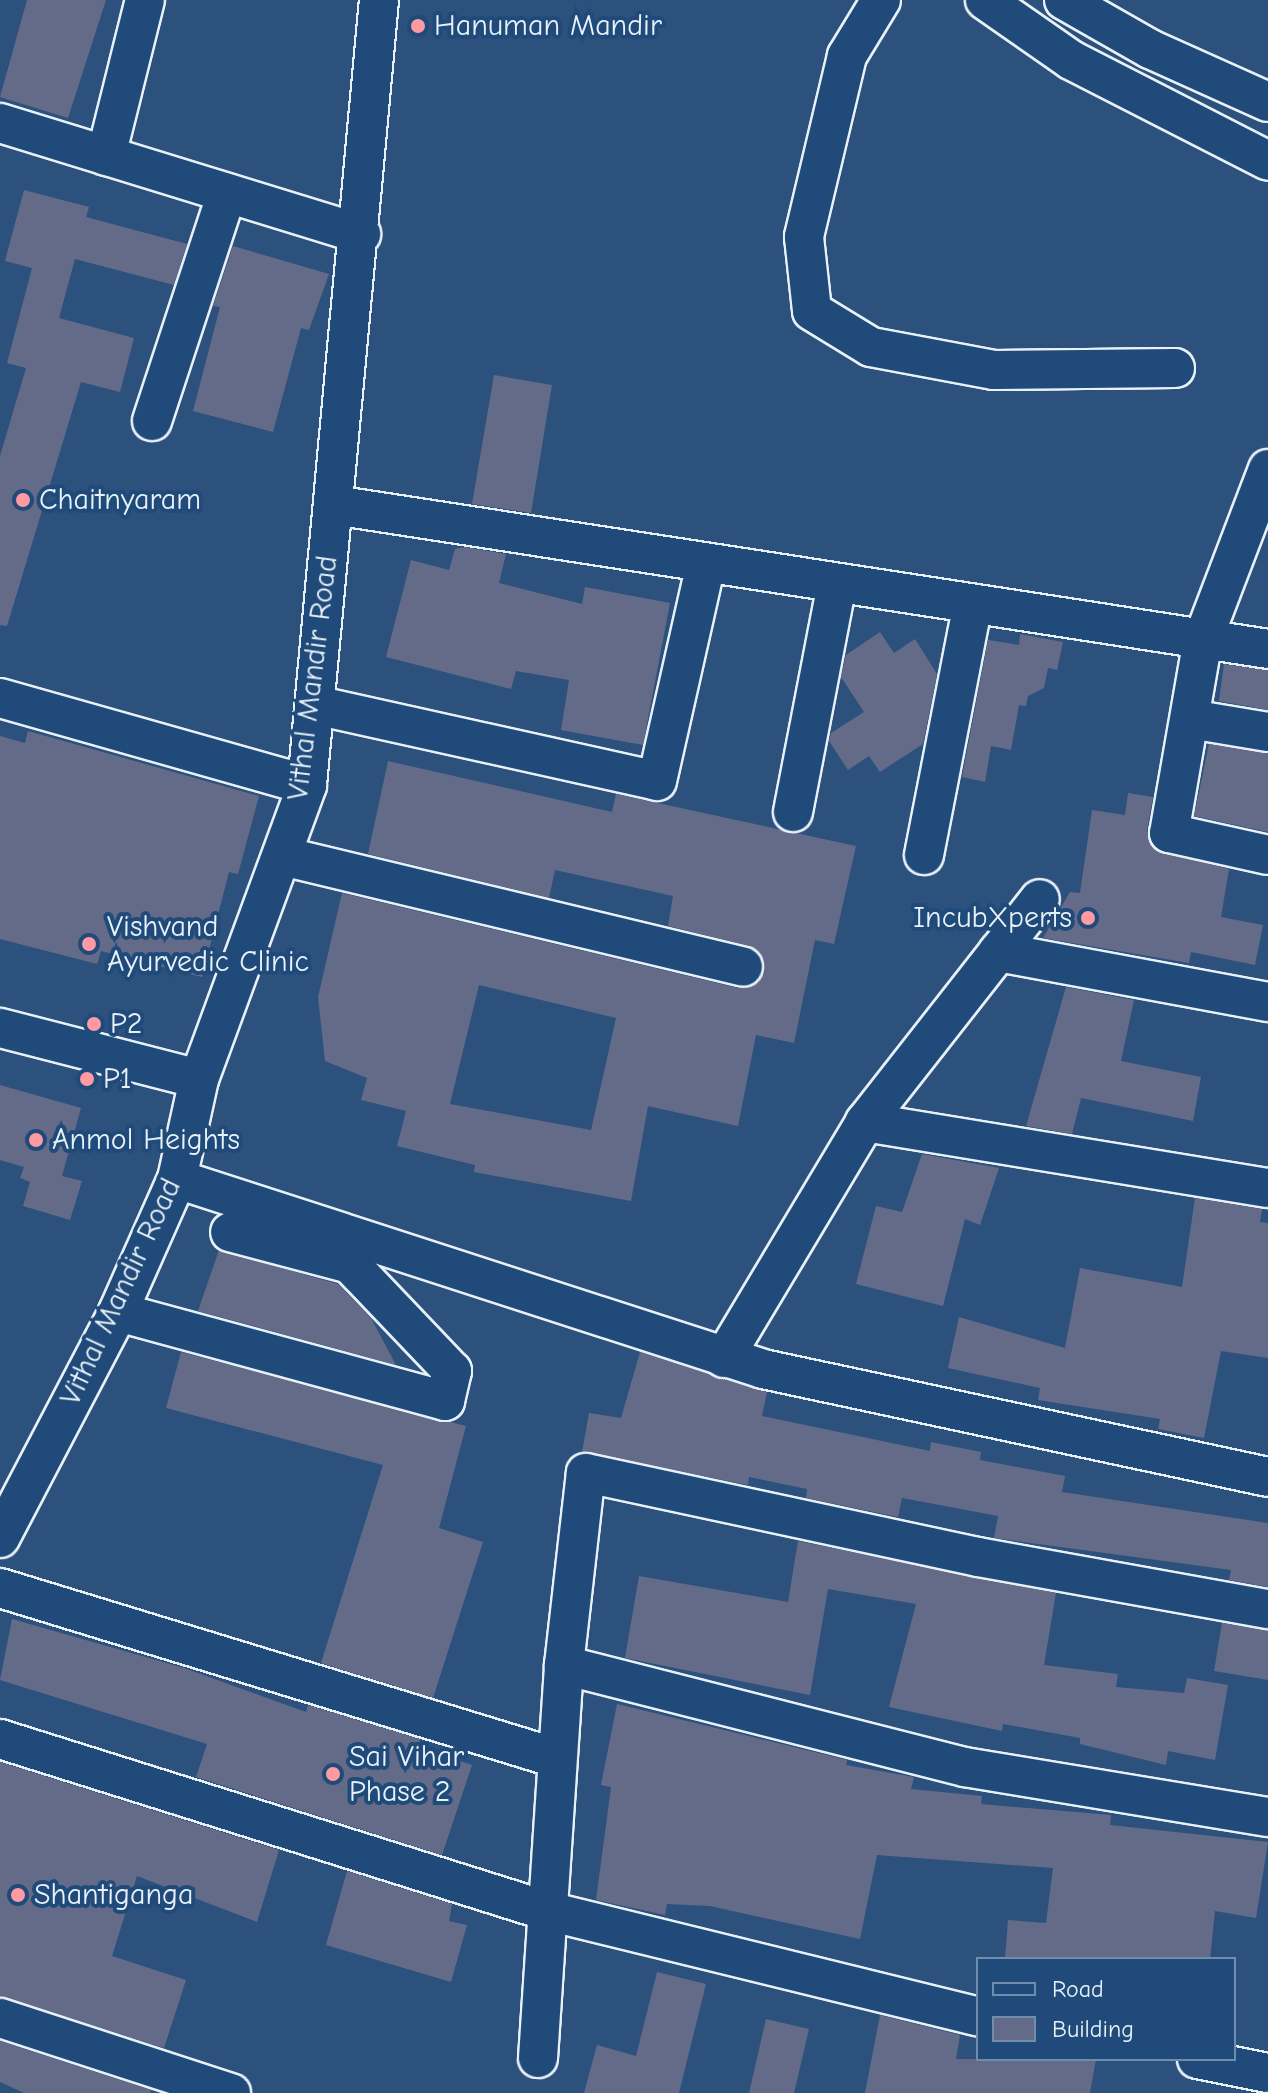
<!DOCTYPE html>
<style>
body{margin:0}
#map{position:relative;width:1268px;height:2093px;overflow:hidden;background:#2d517d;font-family:"Comic Neue",sans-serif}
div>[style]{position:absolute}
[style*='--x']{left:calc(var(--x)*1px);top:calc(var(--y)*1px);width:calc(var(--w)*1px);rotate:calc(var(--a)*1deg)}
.building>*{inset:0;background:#646b89}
.roads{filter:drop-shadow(2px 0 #e8f1f8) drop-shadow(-2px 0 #e8f1f8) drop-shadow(0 2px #e8f1f8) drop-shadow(0 -2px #e8f1f8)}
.minor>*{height:38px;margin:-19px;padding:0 19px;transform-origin:19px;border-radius:19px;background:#1f4a7a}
.dots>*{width:22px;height:22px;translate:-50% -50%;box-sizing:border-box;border:4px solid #1f4a7a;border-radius:50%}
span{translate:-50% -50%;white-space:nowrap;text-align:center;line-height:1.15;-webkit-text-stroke:8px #1f4a7a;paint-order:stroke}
.poi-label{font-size:30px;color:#e8f1f8}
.left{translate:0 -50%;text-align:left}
.right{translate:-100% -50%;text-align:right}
.street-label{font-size:30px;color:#e8f1f8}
.legend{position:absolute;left:976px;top:1957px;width:260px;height:104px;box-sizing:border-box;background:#1f4a7a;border:2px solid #6f8dac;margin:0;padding:10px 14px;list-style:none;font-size:24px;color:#e8f1f8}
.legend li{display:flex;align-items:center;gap:16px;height:40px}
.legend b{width:40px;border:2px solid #6f8dac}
</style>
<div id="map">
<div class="building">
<div style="clip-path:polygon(27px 0,106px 0,68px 118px,0 97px)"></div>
<div style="clip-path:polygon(24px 190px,89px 207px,86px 217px,187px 244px,174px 285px,75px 259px,59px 318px,134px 338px,120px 392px,81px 382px,7px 626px,0 625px,0 456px,26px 368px,7px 363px,32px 268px,5px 261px)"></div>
<div style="clip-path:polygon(233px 246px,329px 274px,309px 330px,301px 328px,273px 432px,193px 411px,220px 307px,213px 306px)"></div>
<div style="clip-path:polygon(494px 375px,552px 385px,531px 513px,472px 504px)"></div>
<div style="clip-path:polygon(465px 547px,506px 554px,499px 583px,582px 604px,585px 587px,670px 603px,643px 745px,561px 730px,569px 680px,516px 671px,511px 689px,386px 657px,411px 560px,449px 570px,455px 549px)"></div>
<div style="clip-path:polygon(880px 632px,894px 653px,915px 639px,937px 674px,923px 744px,880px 772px,869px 756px,848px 770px,829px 741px,831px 733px,864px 712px,841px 677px,846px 655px)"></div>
<div style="clip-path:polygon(1020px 634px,1063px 642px,1057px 670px,1048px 668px,1044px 688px,1028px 696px,1026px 706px,1019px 705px,1011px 750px,991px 746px,985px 782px,962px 777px,988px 640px,1019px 645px)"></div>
<div style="clip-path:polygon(1224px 664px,1268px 670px,1268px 710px,1219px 701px)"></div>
<div style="clip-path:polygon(28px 731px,259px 796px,238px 874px,229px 872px,202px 977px,101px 951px,97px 964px,0 939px,0 736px,25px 743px)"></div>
<div style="clip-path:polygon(1209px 744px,1268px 753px,1268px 832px,1194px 816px)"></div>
<div style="clip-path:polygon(evenodd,388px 761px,612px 812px,616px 794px,856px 846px,834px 944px,815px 940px,794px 1043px,756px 1035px,738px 1126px,648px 1106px,631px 1201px,474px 1172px,475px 1165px,397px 1146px,406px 1111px,361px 1100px,367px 1078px,325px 1061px,318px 997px,342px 893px,738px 988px,758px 983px,764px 971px,759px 952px,749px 946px,668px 926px,673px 896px,555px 870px,549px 898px,368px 854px,388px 761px,479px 985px,616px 1018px,591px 1130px,450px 1104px,479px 985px)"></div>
<div style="clip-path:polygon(1128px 793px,1153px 797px,1147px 830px,1155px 850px,1229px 869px,1221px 917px,1263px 925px,1255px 965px,1191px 952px,1189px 963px,1043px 938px,1070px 892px,1080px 893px,1092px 810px,1125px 815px)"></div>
<div style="clip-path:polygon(1066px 987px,1134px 1000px,1121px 1061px,1201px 1077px,1193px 1121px,1081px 1098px,1072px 1134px,1026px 1126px)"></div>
<div style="clip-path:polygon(0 1085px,81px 1108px,62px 1176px,82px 1181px,70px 1220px,23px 1206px,30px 1182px,20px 1178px,24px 1167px,0 1160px)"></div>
<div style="clip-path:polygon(922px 1154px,999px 1168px,980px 1225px,965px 1219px,943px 1306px,856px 1284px,876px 1206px,902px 1212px)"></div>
<div style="clip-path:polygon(1195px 1198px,1262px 1209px,1260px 1222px,1268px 1223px,1268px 1358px,1221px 1351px,1204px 1438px,1158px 1429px,1160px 1419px,1038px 1400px,1040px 1388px,948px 1368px,959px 1317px,1065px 1348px,1080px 1268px,1182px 1287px)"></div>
<div style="clip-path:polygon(219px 1250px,338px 1284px,371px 1318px,396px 1365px,198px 1311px)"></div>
<div style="clip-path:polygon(181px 1352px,466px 1426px,439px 1528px,483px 1542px,433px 1698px,321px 1663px,383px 1465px,166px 1408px)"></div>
<div style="clip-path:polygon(640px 1352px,767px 1392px,762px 1416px,930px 1451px,931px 1442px,981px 1452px,980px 1460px,1065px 1476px,1062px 1492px,1268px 1523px,1268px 1587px,1229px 1580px,1231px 1570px,994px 1538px,998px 1516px,902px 1498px,898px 1517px,806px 1498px,807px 1489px,749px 1477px,748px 1485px,582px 1452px,589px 1413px,621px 1418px)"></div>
<div style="clip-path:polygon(798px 1541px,1056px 1593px,1044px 1665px,1118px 1674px,1116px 1687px,1184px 1693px,1187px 1678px,1228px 1685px,1215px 1760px,1168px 1751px,1166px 1765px,1080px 1744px,1080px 1738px,1003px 1724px,1002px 1731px,889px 1707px,916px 1604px,828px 1589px,810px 1695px,625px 1658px,639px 1576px,788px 1602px)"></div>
<div style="clip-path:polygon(12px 1619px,184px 1668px,306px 1712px,308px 1705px,420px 1739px,418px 1747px,472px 1765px,442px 1855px,196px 1777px,207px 1744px,0 1680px)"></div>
<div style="clip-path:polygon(1222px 1623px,1268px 1630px,1268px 1680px,1214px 1671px)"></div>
<div style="clip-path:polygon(617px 1704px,847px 1760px,846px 1765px,914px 1777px,911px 1789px,982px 1796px,981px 1804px,1111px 1815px,1110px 1825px,1268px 1842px,1256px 1918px,1215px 1911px,1210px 1959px,1005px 1959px,1008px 1920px,1046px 1923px,1053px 1868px,877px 1855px,860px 1939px,710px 1906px,667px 1904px,665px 1915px,596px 1900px,611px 1787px,601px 1785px)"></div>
<div style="clip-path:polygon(0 1762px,279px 1850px,257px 1922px,137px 1876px,112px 1956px,186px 1980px,164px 2048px,0 1997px)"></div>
<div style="clip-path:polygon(347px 1871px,452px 1904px,449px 1921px,467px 1925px,451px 1982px,326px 1945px)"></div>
<div style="clip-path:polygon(657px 1972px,706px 1984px,679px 2093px,584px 2093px,597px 2045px,636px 2056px)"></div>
<div style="clip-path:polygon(880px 2015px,960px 2035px,956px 2059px,1096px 2059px,1090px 2093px,865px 2093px)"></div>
<div style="clip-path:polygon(766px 2019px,809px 2029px,794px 2093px,749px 2093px)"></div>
<div style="clip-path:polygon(0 2041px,151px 2090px,150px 2093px,24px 2093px,0 2082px)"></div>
</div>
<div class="roads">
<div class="minor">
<div style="--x:881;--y:0;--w:66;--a:121.3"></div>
<div style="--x:847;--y:56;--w:186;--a:103.4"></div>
<div style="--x:804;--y:237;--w:74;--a:83.8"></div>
<div style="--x:812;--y:311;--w:69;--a:31.4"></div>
<div style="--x:871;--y:347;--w:125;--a:10.6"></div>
<div style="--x:994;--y:370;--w:181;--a:-0.6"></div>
<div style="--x:985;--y:0;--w:105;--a:34.9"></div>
<div style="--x:1071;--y:60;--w:221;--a:27.1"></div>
<div style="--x:1064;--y:0;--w:99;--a:29.7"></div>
<div style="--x:1150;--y:49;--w:129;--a:24.2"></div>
<div style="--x:0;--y:123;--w:378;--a:17.1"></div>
<div style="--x:106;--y:156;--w:161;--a:-76"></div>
<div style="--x:152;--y:421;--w:240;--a:-71.8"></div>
<div style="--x:1268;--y:469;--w:182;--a:110.9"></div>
<div style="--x:1203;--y:639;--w:197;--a:99.9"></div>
<div style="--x:1169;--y:833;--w:101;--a:12.5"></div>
<div style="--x:334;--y:505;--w:945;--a:8.76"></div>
<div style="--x:0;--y:698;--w:319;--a:15.8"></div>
<div style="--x:315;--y:705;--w:350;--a:12.5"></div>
<div style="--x:657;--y:781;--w:223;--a:-77.3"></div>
<div style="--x:1190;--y:719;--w:79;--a:9.5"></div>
<div style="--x:793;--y:812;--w:233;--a:-79.1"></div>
<div style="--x:924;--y:855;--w:256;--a:-79"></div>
<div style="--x:282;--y:856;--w:474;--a:13.5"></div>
<div style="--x:998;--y:952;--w:275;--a:10.5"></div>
<div style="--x:0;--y:1028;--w:205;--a:14.4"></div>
<div style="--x:865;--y:1122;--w:283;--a:-51.9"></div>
<div style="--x:177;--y:1179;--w:616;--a:17.96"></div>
<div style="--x:763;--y:1369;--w:516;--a:12.07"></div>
<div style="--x:118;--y:1312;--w:339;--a:15.2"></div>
<div style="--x:445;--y:1401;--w:31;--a:-77"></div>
<div style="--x:452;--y:1371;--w:148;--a:-133.6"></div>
<div style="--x:350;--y:1264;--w:124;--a:-165.1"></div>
<div style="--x:724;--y:1358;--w:275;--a:-59.1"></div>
<div style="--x:865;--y:1122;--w:408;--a:9.3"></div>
<div style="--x:0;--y:1538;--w:255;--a:-62.4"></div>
<div style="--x:118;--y:1312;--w:145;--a:-66.1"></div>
<div style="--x:177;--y:1179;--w:102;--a:-77.6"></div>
<div style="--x:199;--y:1079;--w:313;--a:-69.8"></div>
<div style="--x:307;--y:785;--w:788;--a:-84.76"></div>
<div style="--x:0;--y:1588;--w:581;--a:17"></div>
<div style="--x:564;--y:1665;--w:414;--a:14.3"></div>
<div style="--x:965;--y:1767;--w:307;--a:9.4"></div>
<div style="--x:0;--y:1739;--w:570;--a:17.45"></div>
<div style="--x:544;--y:1910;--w:447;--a:13.8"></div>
<div style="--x:0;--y:2018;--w:243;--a:18"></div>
<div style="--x:538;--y:2058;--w:394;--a:-86.2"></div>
<div style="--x:564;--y:1665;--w:193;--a:-83.5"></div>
<div style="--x:586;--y:1473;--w:401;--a:12.1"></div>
<div style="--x:978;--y:1557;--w:295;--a:10.2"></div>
<div style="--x:1197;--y:2059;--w:72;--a:11.2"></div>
</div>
</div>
<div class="dots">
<div style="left:418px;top:26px;background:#ff9aa2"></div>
<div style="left:23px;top:500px;background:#ff9aa2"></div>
<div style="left:1088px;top:918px;background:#ff9aa2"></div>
<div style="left:89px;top:944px;background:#ff9aa2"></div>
<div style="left:94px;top:1024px;background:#ff9aa2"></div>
<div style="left:87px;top:1079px;background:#ff9aa2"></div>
<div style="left:36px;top:1140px;background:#ff9aa2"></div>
<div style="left:333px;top:1774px;background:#ff9aa2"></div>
<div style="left:18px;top:1895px;background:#ff9aa2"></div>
</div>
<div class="poi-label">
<span class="left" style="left:434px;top:26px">Hanuman Mandir</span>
<span class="left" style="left:39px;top:500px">Chaitnyaram</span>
<span class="right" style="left:1072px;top:918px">IncubXperts</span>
<span class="left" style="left:107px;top:944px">Vishvand<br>Ayurvedic Clinic</span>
<span class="left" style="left:110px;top:1024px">P2</span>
<span class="left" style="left:103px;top:1079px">P1</span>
<span class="left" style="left:52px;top:1140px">Anmol Heights</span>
<span class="left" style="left:349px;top:1774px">Sai Vihar<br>Phase 2</span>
<span class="left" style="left:34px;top:1895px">Shantiganga</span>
</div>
<div class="street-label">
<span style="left:313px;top:678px;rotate:-83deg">Vithal Mandir Road</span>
<span style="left:121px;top:1292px;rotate:-65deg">Vithal Mandir Road</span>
</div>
<ul class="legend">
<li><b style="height:10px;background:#1f4a7a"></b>Road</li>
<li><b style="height:22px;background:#646b89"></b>Building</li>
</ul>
</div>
